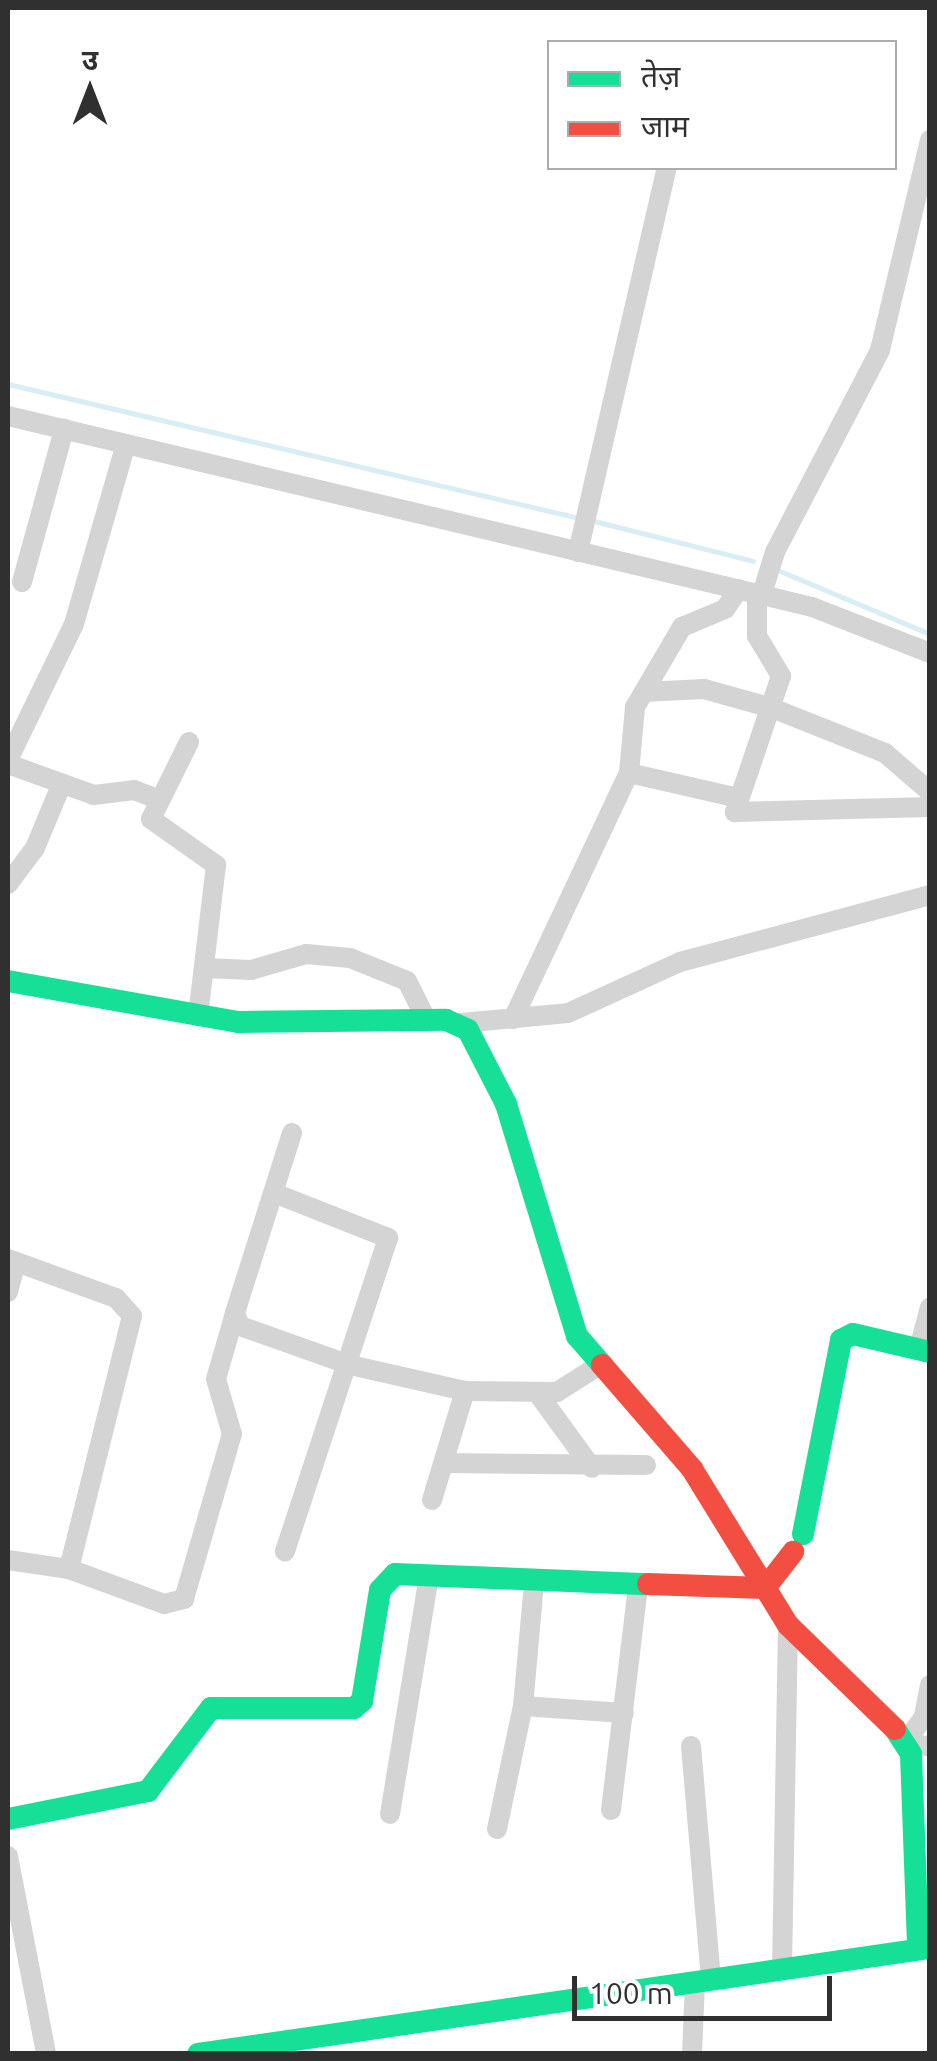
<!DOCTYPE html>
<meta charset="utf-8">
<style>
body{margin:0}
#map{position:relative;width:937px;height:2061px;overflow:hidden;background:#fff;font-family:Ubuntu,"Noto Sans Devanagari",sans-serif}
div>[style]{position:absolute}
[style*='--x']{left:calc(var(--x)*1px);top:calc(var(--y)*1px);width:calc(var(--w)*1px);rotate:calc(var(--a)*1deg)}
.stream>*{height:5px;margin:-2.5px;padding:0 2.5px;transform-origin:2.5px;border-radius:2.5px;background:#d8edf4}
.street>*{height:20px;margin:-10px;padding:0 10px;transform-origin:10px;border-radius:10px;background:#d4d4d4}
.fast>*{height:22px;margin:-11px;padding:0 11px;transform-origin:11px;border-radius:11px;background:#16e098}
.jam>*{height:22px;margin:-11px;padding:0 11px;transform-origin:11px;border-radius:11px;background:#f24e42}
span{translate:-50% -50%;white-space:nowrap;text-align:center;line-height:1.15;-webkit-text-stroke:10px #fff;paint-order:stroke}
.frame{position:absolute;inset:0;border:10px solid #303030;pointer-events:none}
.legend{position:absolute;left:547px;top:40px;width:350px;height:130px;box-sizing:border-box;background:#fff;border:2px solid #acacac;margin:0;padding:12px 18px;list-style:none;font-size:30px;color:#303030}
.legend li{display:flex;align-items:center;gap:20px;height:50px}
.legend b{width:50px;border:2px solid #acacac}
.north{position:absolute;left:40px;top:40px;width:100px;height:100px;-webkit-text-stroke:8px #fff;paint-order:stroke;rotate:0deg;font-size:28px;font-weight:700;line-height:40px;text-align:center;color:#303030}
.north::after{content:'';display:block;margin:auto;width:35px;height:45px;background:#303030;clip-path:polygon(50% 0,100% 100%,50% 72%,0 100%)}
.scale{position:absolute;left:572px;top:1976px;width:260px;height:45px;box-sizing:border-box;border:5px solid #303030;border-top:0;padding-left:12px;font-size:30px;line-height:35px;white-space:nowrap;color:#303030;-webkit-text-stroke:8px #fff;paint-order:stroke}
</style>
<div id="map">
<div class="stream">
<div style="--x:8;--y:384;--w:587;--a:13.21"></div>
<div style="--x:590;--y:520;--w:168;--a:14.1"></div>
<div style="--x:780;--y:571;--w:163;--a:22.8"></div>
</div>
<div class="street">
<div style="--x:8;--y:416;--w:826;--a:13.36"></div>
<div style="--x:812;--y:607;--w:127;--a:21.3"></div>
<div style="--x:578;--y:552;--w:394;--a:-77"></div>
<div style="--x:22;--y:582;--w:159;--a:-74.6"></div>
<div style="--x:757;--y:593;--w:43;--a:90"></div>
<div style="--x:757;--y:636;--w:47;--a:59"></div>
<div style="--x:781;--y:676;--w:144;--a:108.7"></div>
<div style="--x:735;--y:812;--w:195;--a:-1.5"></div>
<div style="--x:762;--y:594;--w:44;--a:-72.8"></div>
<div style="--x:775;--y:552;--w:228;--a:-62.5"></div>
<div style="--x:880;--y:350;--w:216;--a:-76.6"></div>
<div style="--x:644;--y:692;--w:60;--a:-2.9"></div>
<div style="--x:704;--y:689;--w:71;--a:15.6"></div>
<div style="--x:772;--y:708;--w:122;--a:21.7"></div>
<div style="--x:885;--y:753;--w:60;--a:40.9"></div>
<div style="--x:189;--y:742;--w:86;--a:116.3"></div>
<div style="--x:151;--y:819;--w:80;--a:35.3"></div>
<div style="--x:216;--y:865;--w:152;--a:96.8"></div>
<div style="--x:8;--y:760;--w:151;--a:-64.1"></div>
<div style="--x:74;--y:624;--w:187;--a:-73.9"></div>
<div style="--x:8;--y:764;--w:91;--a:19.8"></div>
<div style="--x:94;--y:795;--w:40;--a:-7.1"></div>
<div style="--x:134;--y:790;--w:25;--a:21"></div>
<div style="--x:629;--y:773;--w:109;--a:12.8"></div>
<div style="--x:8;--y:884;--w:45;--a:-53.1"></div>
<div style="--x:35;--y:848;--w:70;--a:-67.4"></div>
<div style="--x:204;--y:968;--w:47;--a:2.4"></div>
<div style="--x:251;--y:970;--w:57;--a:-16.2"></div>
<div style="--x:306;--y:954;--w:44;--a:5.2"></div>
<div style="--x:350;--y:958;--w:61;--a:22"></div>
<div style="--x:407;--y:981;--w:45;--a:63.4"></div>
<div style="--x:513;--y:1019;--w:272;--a:-64.8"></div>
<div style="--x:629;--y:773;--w:66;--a:-84.8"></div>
<div style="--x:635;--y:707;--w:93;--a:-59.6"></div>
<div style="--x:682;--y:627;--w:47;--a:-22.7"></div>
<div style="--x:725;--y:609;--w:24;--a:-55"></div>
<div style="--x:461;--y:1023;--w:107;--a:-5.3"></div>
<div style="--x:568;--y:1013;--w:123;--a:-24.5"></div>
<div style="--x:680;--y:962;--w:259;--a:-15"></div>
<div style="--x:292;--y:1133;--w:189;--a:107.6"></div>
<div style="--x:235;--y:1313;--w:14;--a:69"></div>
<div style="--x:240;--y:1326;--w:117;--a:19.5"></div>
<div style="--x:350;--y:1365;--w:118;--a:12.7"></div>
<div style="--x:465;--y:1391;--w:92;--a:0.6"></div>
<div style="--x:557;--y:1392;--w:49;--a:-32.4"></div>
<div style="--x:274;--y:1193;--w:123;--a:21.5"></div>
<div style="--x:388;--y:1238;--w:330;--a:108.2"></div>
<div style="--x:8;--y:1259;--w:115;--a:19.9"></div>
<div style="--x:116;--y:1298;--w:24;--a:48"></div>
<div style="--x:132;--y:1316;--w:261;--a:104"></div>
<div style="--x:8;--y:1292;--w:31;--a:-75"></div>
<div style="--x:919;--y:1349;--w:43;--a:-75.3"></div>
<div style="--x:539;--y:1395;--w:90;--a:54"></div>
<div style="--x:444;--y:1463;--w:202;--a:0.6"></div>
<div style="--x:432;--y:1500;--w:114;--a:-73.2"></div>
<div style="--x:8;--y:1560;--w:62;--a:8.4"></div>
<div style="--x:69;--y:1569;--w:101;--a:20.2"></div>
<div style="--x:164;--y:1604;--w:21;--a:-14"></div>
<div style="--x:184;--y:1599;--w:172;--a:-73.8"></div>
<div style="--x:232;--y:1434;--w:57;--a:-106.2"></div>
<div style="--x:216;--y:1379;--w:69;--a:-73.9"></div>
<div style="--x:534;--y:1583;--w:123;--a:95.1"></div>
<div style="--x:523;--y:1706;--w:101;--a:4"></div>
<div style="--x:930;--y:1685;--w:33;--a:101"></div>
<div style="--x:924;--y:1717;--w:31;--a:127"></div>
<div style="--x:905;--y:1742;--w:25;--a:11"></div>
<div style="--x:691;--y:1746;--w:234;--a:85.1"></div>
<div style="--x:611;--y:1810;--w:226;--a:-83.1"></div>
<div style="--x:390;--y:1814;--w:242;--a:-80.7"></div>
<div style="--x:497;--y:1829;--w:126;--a:-78.1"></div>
<div style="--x:8;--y:1856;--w:202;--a:79.1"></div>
<div style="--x:782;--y:1969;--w:344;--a:-89"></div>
<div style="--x:692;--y:2054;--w:72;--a:-87.6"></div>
</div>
<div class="fast">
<div style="--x:8;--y:981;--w:235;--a:10.1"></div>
<div style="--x:239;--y:1022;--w:207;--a:-0.6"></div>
<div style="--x:446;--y:1020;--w:24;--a:24"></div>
<div style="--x:468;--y:1030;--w:83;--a:62.8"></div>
<div style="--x:506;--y:1104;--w:243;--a:73"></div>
<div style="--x:577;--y:1336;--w:38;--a:49"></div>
<div style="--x:803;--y:1534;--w:198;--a:-78.9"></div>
<div style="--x:841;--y:1340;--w:13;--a:-27"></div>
<div style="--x:853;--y:1334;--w:79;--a:13.2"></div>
<div style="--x:895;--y:1729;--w:30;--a:57"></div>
<div style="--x:911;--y:1754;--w:195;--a:87.9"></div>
<div style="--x:8;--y:1819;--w:143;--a:-11.3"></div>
<div style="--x:148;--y:1791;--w:104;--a:-52.8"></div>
<div style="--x:211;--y:1708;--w:143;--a:0"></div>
<div style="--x:354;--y:1708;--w:11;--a:-41"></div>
<div style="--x:362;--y:1701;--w:112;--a:-80.8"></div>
<div style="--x:380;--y:1590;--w:22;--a:-47"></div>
<div style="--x:395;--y:1574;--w:253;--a:2.3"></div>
<div style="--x:198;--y:2054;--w:740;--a:-8.24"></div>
</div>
<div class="jam">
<div style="--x:602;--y:1365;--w:138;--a:49.1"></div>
<div style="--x:692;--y:1469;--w:183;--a:58.4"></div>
<div style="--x:788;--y:1625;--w:149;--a:44.2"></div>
<div style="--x:648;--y:1584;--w:117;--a:2"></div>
<div style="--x:765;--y:1588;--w:46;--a:-52.1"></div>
</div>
<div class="frame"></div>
<ul class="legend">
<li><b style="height:12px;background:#16e098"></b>तेज़</li>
<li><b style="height:12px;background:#f24e42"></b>जाम</li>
</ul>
<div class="north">उ</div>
<div class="scale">100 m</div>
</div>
